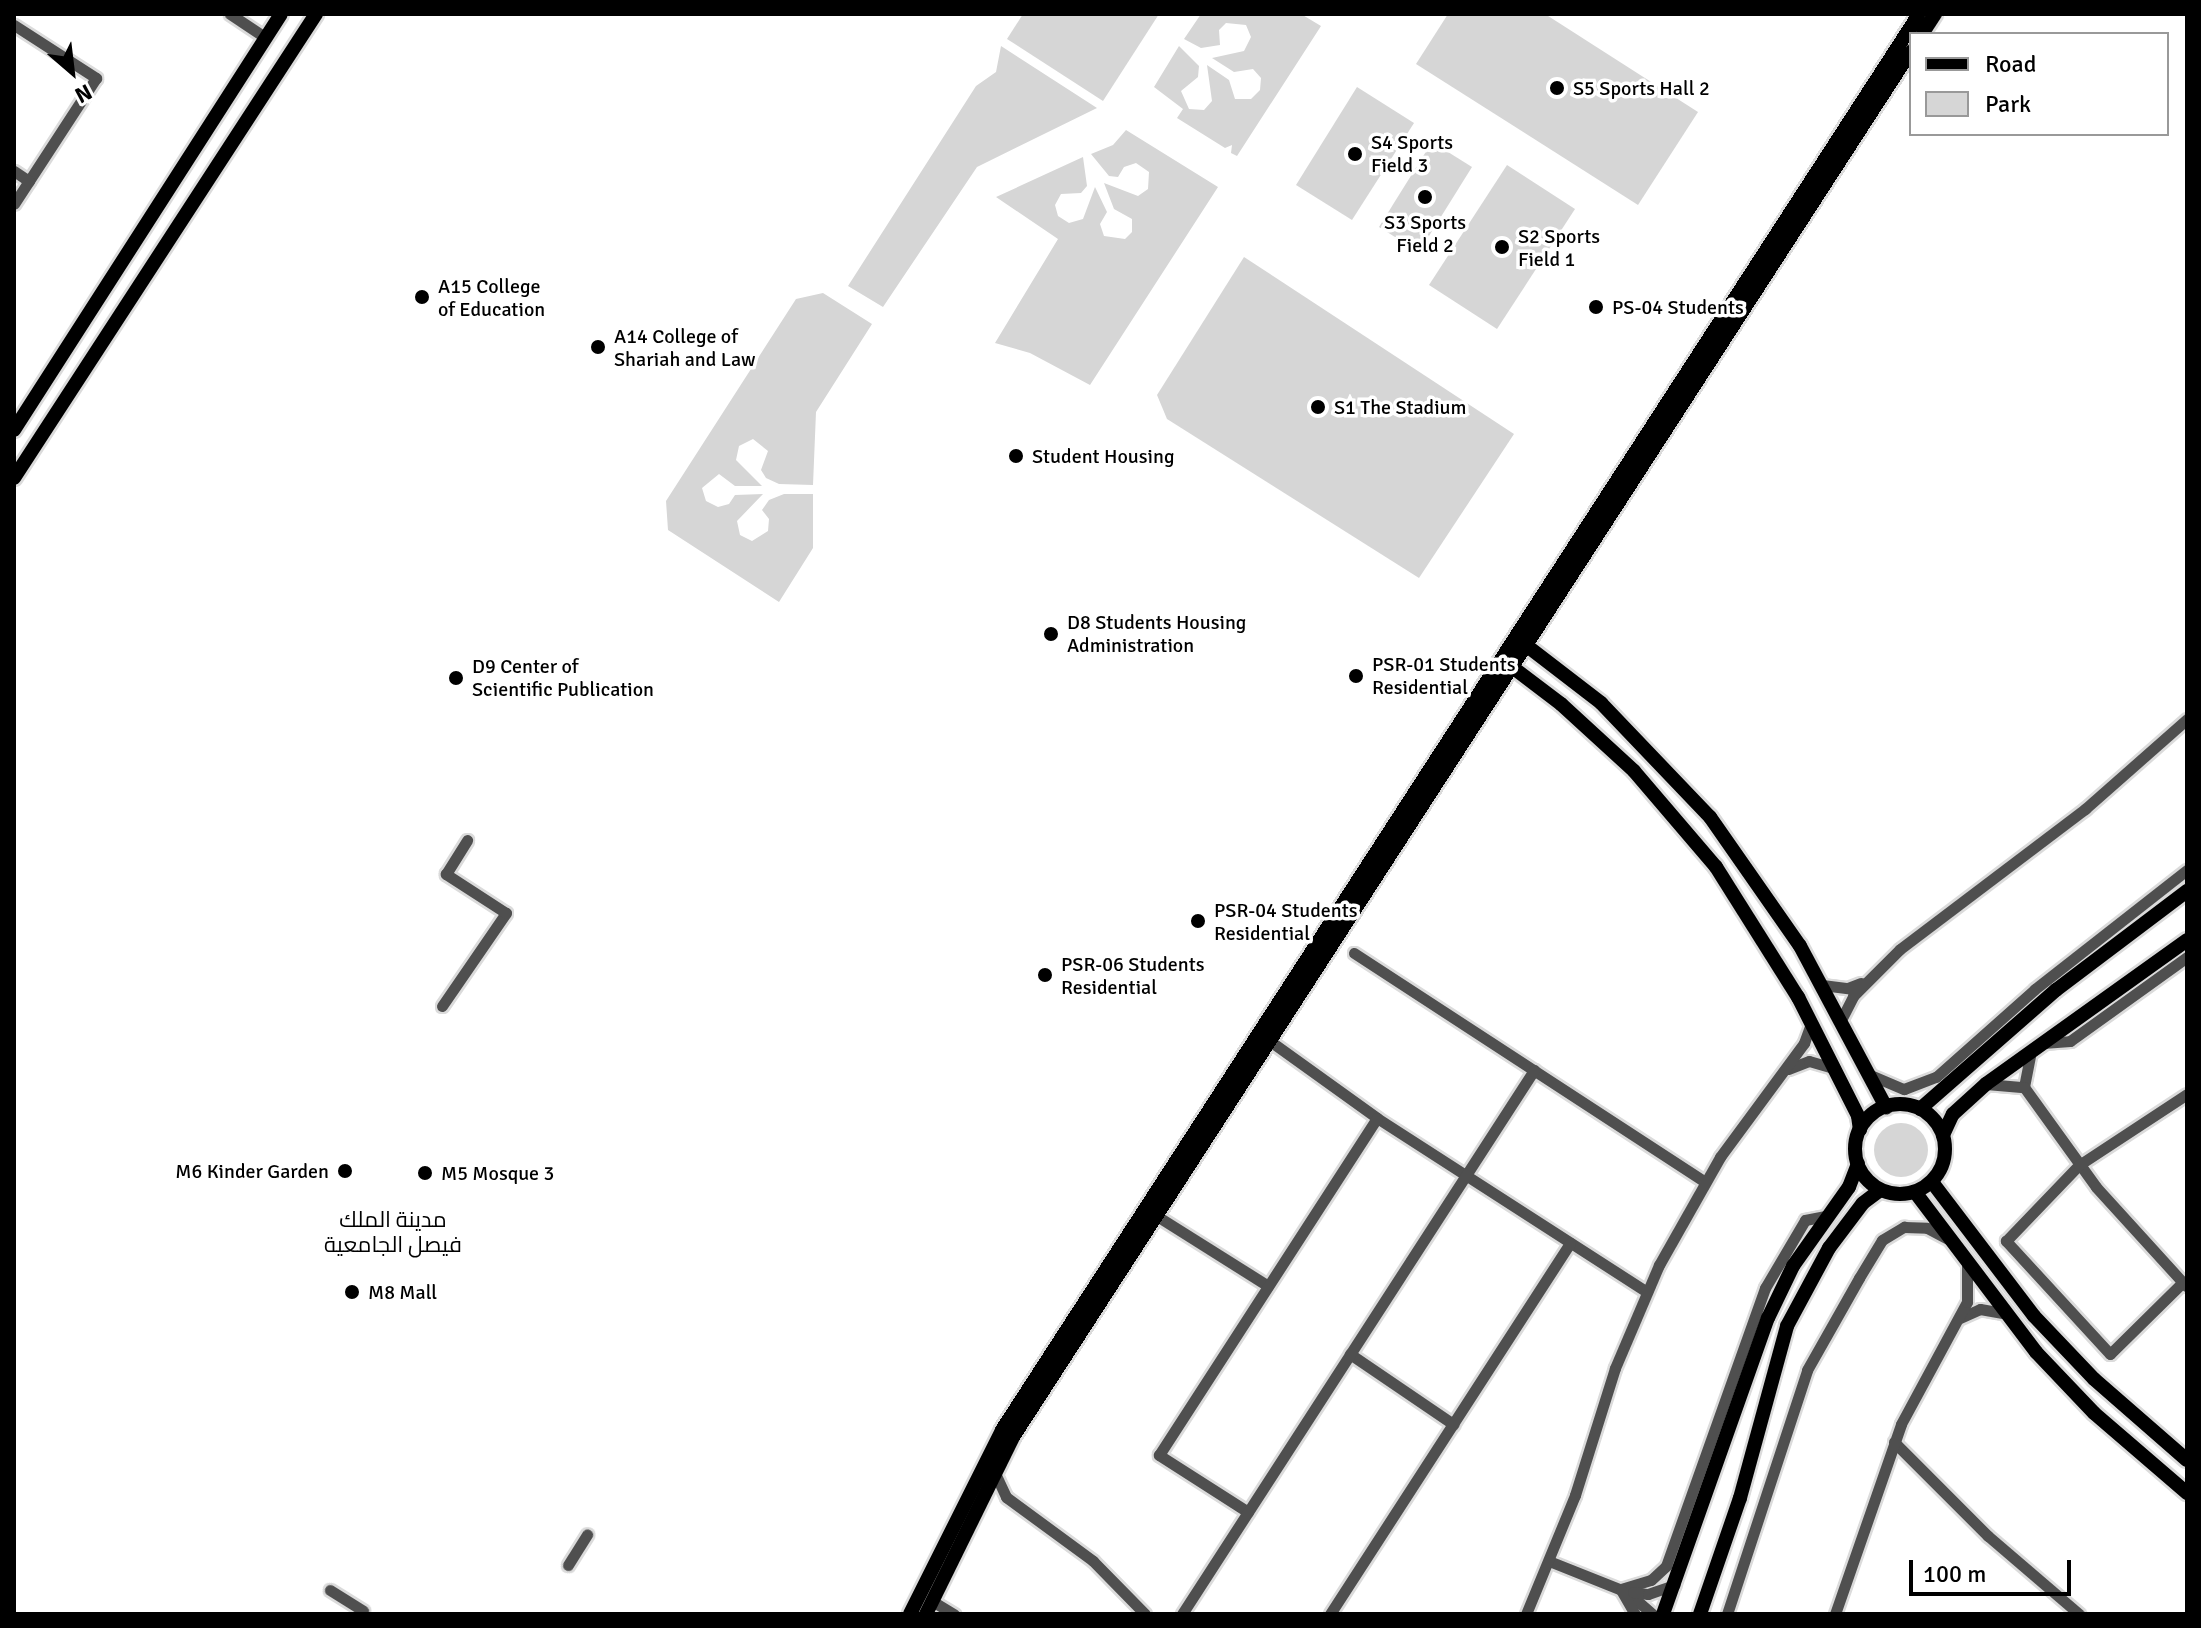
<!DOCTYPE html>
<meta charset="utf-8">
<style>
body{margin:0}
#map{position:relative;width:2201px;height:1628px;overflow:hidden;background:#fff;font-family:Signika,Cairo,sans-serif}
div>[style]{position:absolute}
[style*='--x']{left:calc(var(--x)*1px);top:calc(var(--y)*1px);width:calc(var(--w)*1px);rotate:calc(var(--a)*1deg)}
.green>*{inset:0;background:#d6d6d6}
.round{border-radius:50%}
.roads{filter:drop-shadow(2px 0 #dbdbdb) drop-shadow(-2px 0 #dbdbdb) drop-shadow(0 2px #dbdbdb) drop-shadow(0 -2px #dbdbdb)}
.minor>*{height:11px;margin:-5.5px;padding:0 5.5px;transform-origin:5.5px;border-radius:5.5px;background:#4f4f4f}
.major>*{height:14px;margin:-7px;padding:0 7px;transform-origin:7px;border-radius:7px;background:#000}
.major>.ring{margin:-7px;padding:0;box-sizing:content-box;background:none;border:14px solid #000;border-radius:50%}
.dots>*{width:22px;height:22px;translate:-50% -50%;box-sizing:border-box;border:4px solid #fff;border-radius:50%}
span{translate:-50% -50%;white-space:nowrap;text-align:center;line-height:1.15;-webkit-text-stroke:7px #fff;paint-order:stroke}
.poi-label{font-size:20px;color:#000}
.left{translate:0 -50%;text-align:left}
.right{translate:-100% -50%;text-align:right}
.neighbourhood-label{font-size:22px;color:#000}
.frame{position:absolute;inset:0;border:16px solid #000;pointer-events:none}
.legend{position:absolute;left:1909px;top:32px;width:260px;height:104px;box-sizing:border-box;background:#fff;border:2px solid #999;margin:0;padding:10px 14px;list-style:none;font-size:24px;color:#000}
.legend li{display:flex;align-items:center;gap:16px;height:40px}
.legend b{width:40px;border:2px solid #999}
.north{position:absolute;left:32px;top:32px;width:80px;height:80px;-webkit-text-stroke:6px #fff;paint-order:stroke;rotate:152deg;font-size:22px;font-weight:700;line-height:32px;text-align:center;color:#000}
.north::after{content:'';display:block;margin:auto;width:28px;height:36px;background:#000;clip-path:polygon(50% 0,100% 100%,50% 72%,0 100%)}
.scale{position:absolute;left:1909px;top:1560px;width:162px;height:36px;box-sizing:border-box;border:4px solid #000;border-top:0;padding-left:10px;font-size:24px;line-height:28px;white-space:nowrap;color:#000;-webkit-text-stroke:6px #fff;paint-order:stroke}
</style>
<div id="map">
<div class="green">
<div style="clip-path:polygon(1023px 14px,1159px 14px,1103px 101px,1007px 39px)"></div>
<div style="clip-path:polygon(1201px 14px,1301px 14px,1321px 26px,1237px 156px,1231px 153px,1232px 145px,1225px 148px,1177px 118px,1183px 109px,1154px 87px,1179px 46px,1199px 66px,1198px 77px,1181px 91px,1189px 109px,1204px 110px,1212px 101px,1207px 65px,1229px 80px,1235px 99px,1251px 99px,1260px 90px,1261px 78px,1253px 69px,1234px 72px,1212px 58px,1244px 51px,1251px 37px,1246px 25px,1226px 23px,1219px 30px,1220px 45px,1201px 48px,1184px 39px)"></div>
<div style="clip-path:polygon(1448px 14px,1545px 14px,1698px 112px,1638px 205px,1416px 64px)"></div>
<div style="clip-path:polygon(1001px 46px,1097px 108px,977px 167px,883px 307px,848px 286px,976px 86px,996px 72px)"></div>
<div style="clip-path:polygon(1357px 87px,1414px 123px,1352px 220px,1296px 185px)"></div>
<div style="clip-path:polygon(1126px 130px,1218px 187px,1090px 385px,1030px 353px,995px 343px,1058px 239px,996px 197px,1083px 157px,1087px 186px,1081px 193px,1061px 194px,1055px 205px,1058px 216px,1069px 223px,1083px 219px,1095px 187px,1107px 212px,1100px 224px,1104px 236px,1125px 239px,1132px 232px,1132px 219px,1114px 209px,1104px 183px,1138px 196px,1148px 189px,1149px 172px,1136px 163px,1124px 167px,1118px 177px,1109px 176px,1091px 154px,1113px 145px)"></div>
<div style="clip-path:polygon(1432px 142px,1472px 167px,1419px 252px,1379px 227px)"></div>
<div style="clip-path:polygon(1507px 165px,1575px 209px,1497px 329px,1429px 285px)"></div>
<div style="clip-path:polygon(1244px 257px,1514px 434px,1419px 578px,1167px 419px,1157px 395px)"></div>
<div style="clip-path:polygon(823px 293px,872px 324px,816px 412px,813px 485px,779px 484px,766px 478px,761px 470px,768px 451px,753px 439px,739px 446px,736px 460px,762px 486px,735px 486px,719px 474px,702px 488px,706px 501px,718px 507px,729px 504px,735px 495px,763px 494px,737px 521px,740px 535px,752px 541px,768px 531px,769px 519px,762px 510px,769px 500px,784px 494px,813px 494px,813px 548px,779px 602px,668px 530px,666px 501px,796px 299px)"></div>
<div class="round" style="left:1874px;top:1123px;width:54px;height:54px"></div>
</div>
<div class="roads">
<div class="minor">
<div style="--x:230;--y:14;--w:43;--a:33.7"></div>
<div style="--x:14;--y:25;--w:98;--a:32.9"></div>
<div style="--x:96;--y:78;--w:150;--a:123.1"></div>
<div style="--x:14;--y:171;--w:18;--a:34"></div>
<div style="--x:1354;--y:953;--w:419;--a:33.1"></div>
<div style="--x:1822;--y:985;--w:26;--a:7"></div>
<div style="--x:1848;--y:988;--w:14;--a:-21"></div>
<div style="--x:442;--y:1006;--w:113;--a:-55.5"></div>
<div style="--x:506;--y:913;--w:72;--a:-147"></div>
<div style="--x:446;--y:874;--w:40;--a:-58"></div>
<div style="--x:1840;--y:1022;--w:29;--a:-63"></div>
<div style="--x:1853;--y:996;--w:66;--a:-45"></div>
<div style="--x:1900;--y:949;--w:232;--a:-37.1"></div>
<div style="--x:2085;--y:809;--w:136;--a:-41.4"></div>
<div style="--x:1270;--y:1041;--w:132;--a:35.7"></div>
<div style="--x:1377;--y:1118;--w:321;--a:32.8"></div>
<div style="--x:2043;--y:1043;--w:27;--a:-4"></div>
<div style="--x:2070;--y:1041;--w:144;--a:-35.7"></div>
<div style="--x:2031;--y:1051;--w:37;--a:101"></div>
<div style="--x:2024;--y:1087;--w:123;--a:54.2"></div>
<div style="--x:2096;--y:1187;--w:134;--a:47.7"></div>
<div style="--x:1788;--y:1069;--w:22;--a:-21"></div>
<div style="--x:1809;--y:1061;--w:26;--a:16"></div>
<div style="--x:1868;--y:1074;--w:39;--a:23"></div>
<div style="--x:1904;--y:1089;--w:34;--a:-21"></div>
<div style="--x:1936;--y:1077;--w:132;--a:-41.6"></div>
<div style="--x:2035;--y:989;--w:193;--a:-38.1"></div>
<div style="--x:1986;--y:1084;--w:38;--a:5"></div>
<div style="--x:1157;--y:1216;--w:131;--a:32.2"></div>
<div style="--x:2182;--y:1283;--w:101;--a:135.4"></div>
<div style="--x:2110;--y:1354;--w:154;--a:-132.6"></div>
<div style="--x:2006;--y:1241;--w:105;--a:-46.2"></div>
<div style="--x:2079;--y:1165;--w:129;--a:-33.3"></div>
<div style="--x:1960;--y:1318;--w:22;--a:-24"></div>
<div style="--x:1980;--y:1309;--w:23;--a:10"></div>
<div style="--x:1350;--y:1354;--w:125;--a:34.2"></div>
<div style="--x:1894;--y:1442;--w:133;--a:45"></div>
<div style="--x:1988;--y:1536;--w:120;--a:40.6"></div>
<div style="--x:994;--y:1471;--w:29;--a:65"></div>
<div style="--x:1006;--y:1497;--w:108;--a:36.3"></div>
<div style="--x:1093;--y:1561;--w:74;--a:45.5"></div>
<div style="--x:1248;--y:1512;--w:106;--a:-147.4"></div>
<div style="--x:1159;--y:1455;--w:401;--a:-57.1"></div>
<div style="--x:1549;--y:1561;--w:84;--a:21.7"></div>
<div style="--x:1627;--y:1592;--w:33;--a:41"></div>
<div style="--x:568;--y:1565;--w:36;--a:-58"></div>
<div style="--x:1621;--y:1589;--w:31;--a:-17"></div>
<div style="--x:1651;--y:1580;--w:21;--a:-43"></div>
<div style="--x:1666;--y:1566;--w:295;--a:-70.4"></div>
<div style="--x:1765;--y:1288;--w:79;--a:-59.5"></div>
<div style="--x:1805;--y:1220;--w:21;--a:-11"></div>
<div style="--x:330;--y:1590;--w:39;--a:32"></div>
<div style="--x:1621;--y:1590;--w:28;--a:60"></div>
<div style="--x:1633;--y:1592;--w:15;--a:8"></div>
<div style="--x:1648;--y:1594;--w:28;--a:-19"></div>
<div style="--x:932;--y:1601;--w:26;--a:31"></div>
<div style="--x:1182;--y:1614;--w:648;--a:-57.09"></div>
<div style="--x:1330;--y:1614;--w:442;--a:-57.1"></div>
<div style="--x:1526;--y:1614;--w:129;--a:-67.6"></div>
<div style="--x:1575;--y:1495;--w:133;--a:-72.5"></div>
<div style="--x:1615;--y:1368;--w:112;--a:-66.9"></div>
<div style="--x:1659;--y:1265;--w:124;--a:-60.5"></div>
<div style="--x:1720;--y:1157;--w:142;--a:-53.6"></div>
<div style="--x:1804;--y:1043;--w:20;--a:-70"></div>
<div style="--x:1727;--y:1614;--w:257;--a:-71.8"></div>
<div style="--x:1807;--y:1370;--w:106;--a:-60.5"></div>
<div style="--x:1859;--y:1278;--w:44;--a:-58.8"></div>
<div style="--x:1882;--y:1240;--w:26;--a:-31"></div>
<div style="--x:1904;--y:1227;--w:23;--a:2"></div>
<div style="--x:1927;--y:1228;--w:24;--a:28"></div>
<div style="--x:1835;--y:1614;--w:201;--a:-70.8"></div>
<div style="--x:1901;--y:1424;--w:139;--a:-61.6"></div>
<div style="--x:1967;--y:1302;--w:37;--a:-90"></div>
</div>
<div class="major">
<div style="--x:1922;--y:34;--w:24;--a:-57"></div>
<div style="--x:14;--y:430;--w:494;--a:-57.3"></div>
<div style="--x:14;--y:478;--w:554;--a:-56.94"></div>
<div style="--x:1518;--y:639;--w:105;--a:37.6"></div>
<div style="--x:1601;--y:703;--w:158;--a:46.3"></div>
<div style="--x:1710;--y:817;--w:157;--a:55.1"></div>
<div style="--x:1800;--y:946;--w:183;--a:61.9"></div>
<div style="--x:1503;--y:660;--w:73;--a:37.2"></div>
<div style="--x:1561;--y:704;--w:99;--a:42.5"></div>
<div style="--x:1634;--y:771;--w:126;--a:49.5"></div>
<div style="--x:1716;--y:867;--w:154;--a:57.8"></div>
<div style="--x:1798;--y:997;--w:133;--a:63.2"></div>
<div style="--x:1858;--y:1116;--w:14;--a:82"></div>
<div class="ring" style="left:1855px;top:1104px;width:76px;height:76px"></div>
<div style="--x:1920;--y:1109;--w:181;--a:-41.2"></div>
<div style="--x:2056;--y:990;--w:164;--a:-37.1"></div>
<div style="--x:1943;--y:1135;--w:23;--a:-65"></div>
<div style="--x:1953;--y:1114;--w:45;--a:-42.3"></div>
<div style="--x:1986;--y:1084;--w:247;--a:-35.6"></div>
<div style="--x:1932;--y:1182;--w:168;--a:52.7"></div>
<div style="--x:2034;--y:1316;--w:87;--a:46.4"></div>
<div style="--x:2094;--y:1379;--w:123;--a:41.1"></div>
<div style="--x:1915;--y:1192;--w:201;--a:52.9"></div>
<div style="--x:2036;--y:1352;--w:84;--a:46.4"></div>
<div style="--x:2094;--y:1413;--w:123;--a:40.7"></div>
<div style="--x:910;--y:1614;--w:206;--a:-63.4"></div>
<div style="--x:1002;--y:1430;--w:1687;--a:-57.07"></div>
<div style="--x:926;--y:1614;--w:197;--a:-63.8"></div>
<div style="--x:1013;--y:1437;--w:1651;--a:-57.06"></div>
<div style="--x:1663;--y:1614;--w:314;--a:-70.5"></div>
<div style="--x:1768;--y:1318;--w:58;--a:-64.3"></div>
<div style="--x:1793;--y:1266;--w:97;--a:-54.7"></div>
<div style="--x:1849;--y:1187;--w:25;--a:-69"></div>
<div style="--x:1700;--y:1614;--w:123;--a:-71"></div>
<div style="--x:1740;--y:1498;--w:178;--a:-74.7"></div>
<div style="--x:1787;--y:1326;--w:89;--a:-61.7"></div>
<div style="--x:1829;--y:1248;--w:56;--a:-52.9"></div>
<div style="--x:1863;--y:1203;--w:21;--a:-37"></div>
</div>
</div>
<div class="dots">
<div style="left:1557px;top:88px;background:#000"></div>
<div style="left:1355px;top:154px;background:#000"></div>
<div style="left:1425px;top:197px;background:#000"></div>
<div style="left:1502px;top:247px;background:#000"></div>
<div style="left:422px;top:297px;background:#000"></div>
<div style="left:1596px;top:307px;background:#000"></div>
<div style="left:598px;top:347px;background:#000"></div>
<div style="left:1318px;top:407px;background:#000"></div>
<div style="left:1016px;top:456px;background:#000"></div>
<div style="left:1051px;top:634px;background:#000"></div>
<div style="left:1356px;top:676px;background:#000"></div>
<div style="left:456px;top:678px;background:#000"></div>
<div style="left:1198px;top:921px;background:#000"></div>
<div style="left:1045px;top:975px;background:#000"></div>
<div style="left:345px;top:1171px;background:#000"></div>
<div style="left:425px;top:1173px;background:#000"></div>
<div style="left:352px;top:1292px;background:#000"></div>
</div>
<div class="poi-label">
<span class="left" style="left:1573px;top:88px">S5 Sports Hall 2</span>
<span class="left" style="left:1371px;top:154px">S4 Sports<br>Field 3</span>
<span style="left:1425px;top:234px">S3 Sports<br>Field 2</span>
<span class="left" style="left:1518px;top:248px">S2 Sports<br>Field 1</span>
<span class="left" style="left:438px;top:298px">A15 College<br>of Education</span>
<span class="left" style="left:1612px;top:307px">PS-04 Students</span>
<span class="left" style="left:614px;top:348px">A14 College of<br>Shariah and Law</span>
<span class="left" style="left:1334px;top:407px">S1 The Stadium</span>
<span class="left" style="left:1032px;top:456px">Student Housing</span>
<span class="left" style="left:1067px;top:634px">D8 Students Housing<br>Administration</span>
<span class="left" style="left:1372px;top:676px">PSR-01 Students<br>Residential</span>
<span class="left" style="left:472px;top:678px">D9 Center of<br>Scientific Publication</span>
<span class="left" style="left:1214px;top:922px">PSR-04 Students<br>Residential</span>
<span class="left" style="left:1061px;top:976px">PSR-06 Students<br>Residential</span>
<span class="right" style="left:329px;top:1171px">M6 Kinder Garden</span>
<span class="left" style="left:441px;top:1173px">M5 Mosque 3</span>
<span class="left" style="left:368px;top:1292px">M8 Mall</span>
</div>
<div class="neighbourhood-label">
<span style="left:393px;top:1232px">مدينة الملك<br>فيصل الجامعية</span>
</div>
<div class="frame"></div>
<ul class="legend">
<li><b style="height:10px;background:#000"></b>Road</li>
<li><b style="height:22px;background:#d6d6d6"></b>Park</li>
</ul>
<div class="north">N</div>
<div class="scale">100 m</div>
</div>
